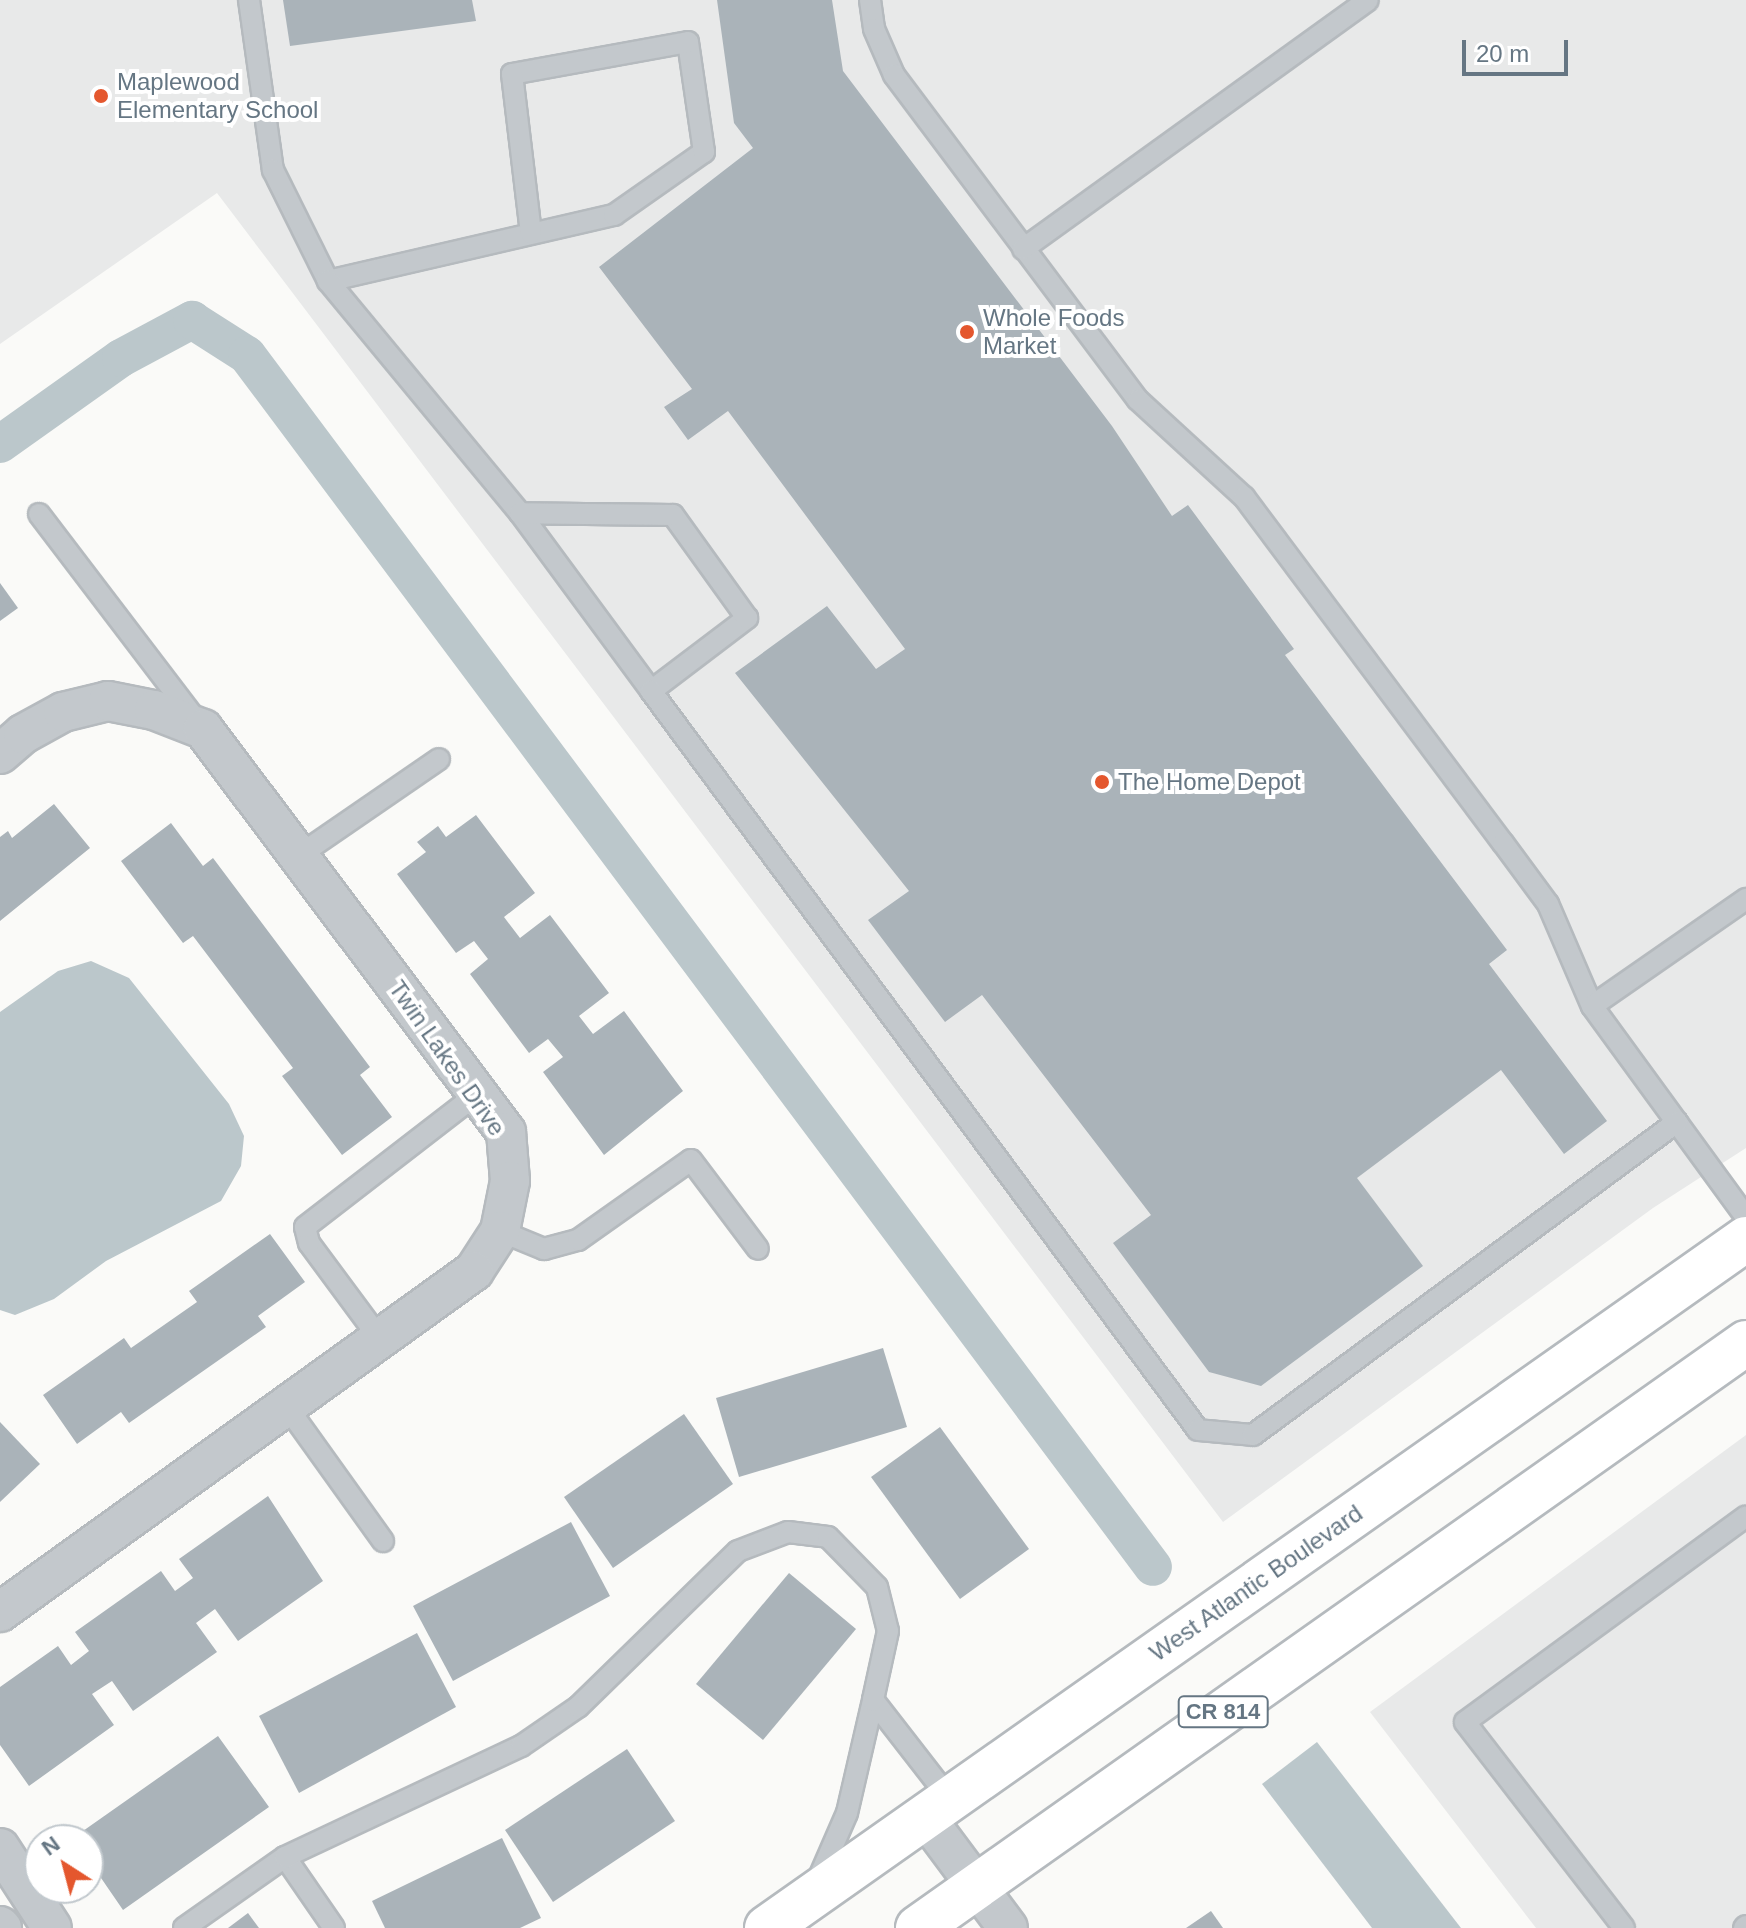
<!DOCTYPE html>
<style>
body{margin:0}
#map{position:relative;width:1746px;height:1928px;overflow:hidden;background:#fafaf8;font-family:Helvetica,sans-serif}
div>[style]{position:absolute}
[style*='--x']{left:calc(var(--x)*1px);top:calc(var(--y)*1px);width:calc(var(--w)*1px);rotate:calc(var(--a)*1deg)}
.built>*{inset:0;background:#e8e9e9}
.water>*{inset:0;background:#bbc7cb}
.canal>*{height:38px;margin:-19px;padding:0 19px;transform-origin:19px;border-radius:19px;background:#bbc7cb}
.building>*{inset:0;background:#aab3b9}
.roads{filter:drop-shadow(2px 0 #b5babe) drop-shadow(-2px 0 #b5babe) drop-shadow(0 2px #b5babe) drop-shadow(0 -2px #b5babe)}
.lane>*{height:20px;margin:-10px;padding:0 10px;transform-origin:10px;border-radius:10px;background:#c3c8cc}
.street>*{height:38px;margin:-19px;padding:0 19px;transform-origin:19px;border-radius:19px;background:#c3c8cc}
.primary>*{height:44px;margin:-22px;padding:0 22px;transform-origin:22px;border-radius:22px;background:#fff}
.dots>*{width:22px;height:22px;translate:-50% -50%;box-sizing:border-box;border:4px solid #fff;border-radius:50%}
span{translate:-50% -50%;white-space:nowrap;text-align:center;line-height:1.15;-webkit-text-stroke:8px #fff;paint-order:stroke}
.shield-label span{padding:2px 6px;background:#fff;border:2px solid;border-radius:6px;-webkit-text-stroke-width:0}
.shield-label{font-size:22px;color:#657683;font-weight:700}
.poi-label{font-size:24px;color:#657683}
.left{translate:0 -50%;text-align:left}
.street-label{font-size:24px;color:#657683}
.north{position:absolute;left:24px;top:1824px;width:80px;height:80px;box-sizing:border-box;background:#fff;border:2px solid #c1c8cd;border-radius:50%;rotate:324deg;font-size:22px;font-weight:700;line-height:32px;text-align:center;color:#657683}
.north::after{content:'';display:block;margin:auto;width:28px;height:36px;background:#e4572e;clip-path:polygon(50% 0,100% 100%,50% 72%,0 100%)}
.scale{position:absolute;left:1462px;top:40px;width:106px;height:36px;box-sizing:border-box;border:4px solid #657683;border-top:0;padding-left:10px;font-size:24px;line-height:28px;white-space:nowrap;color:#657683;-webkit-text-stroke:6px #fff;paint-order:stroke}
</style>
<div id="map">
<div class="built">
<div style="clip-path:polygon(0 0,1746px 0,1746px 1148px,1653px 1208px,1223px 1522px,217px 193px,0 344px)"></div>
<div style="clip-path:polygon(1746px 1435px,1746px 1928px,1536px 1928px,1370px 1712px)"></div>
</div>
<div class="water">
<div style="clip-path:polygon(91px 961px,129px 978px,229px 1104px,244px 1136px,241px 1166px,221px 1201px,106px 1261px,54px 1299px,15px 1315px,0 1310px,0 1012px,58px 971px)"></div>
<div style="clip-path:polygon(1317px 1742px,1461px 1928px,1372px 1928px,1262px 1784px)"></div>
</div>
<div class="canal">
<div style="--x:0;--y:444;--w:148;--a:-35.4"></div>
<div style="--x:121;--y:358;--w:81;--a:-28.2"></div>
<div style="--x:192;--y:320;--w:65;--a:32.5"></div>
<div style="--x:247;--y:355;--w:1513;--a:53.22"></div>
</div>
<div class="building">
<div style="clip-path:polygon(283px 0,472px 0,476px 21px,290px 46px)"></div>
<div style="clip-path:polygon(717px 0,832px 0,843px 71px,1112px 426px,1172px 516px,1188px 505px,1294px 649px,1285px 655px,1507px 950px,1489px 964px,1607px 1121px,1564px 1154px,1501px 1070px,1357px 1178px,1423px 1266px,1261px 1386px,1209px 1372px,1113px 1243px,1151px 1215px,982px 995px,945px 1022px,868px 920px,909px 891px,735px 673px,827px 606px,876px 669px,905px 649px,728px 411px,688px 440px,664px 407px,692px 389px,599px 267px,753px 148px,734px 123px)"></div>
<div style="clip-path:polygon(0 583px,18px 608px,0 621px)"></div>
<div style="clip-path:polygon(54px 804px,90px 848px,0 921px,0 837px,8px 831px,12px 838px)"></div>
<div style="clip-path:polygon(476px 815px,535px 893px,504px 917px,520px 938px,550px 915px,609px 993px,579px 1016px,593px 1034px,624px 1011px,683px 1091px,604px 1155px,543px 1072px,563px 1057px,548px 1039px,529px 1053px,470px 974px,488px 959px,474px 941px,456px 953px,397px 874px,426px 852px,417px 842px,438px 826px,446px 837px)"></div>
<div style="clip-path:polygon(171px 823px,203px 866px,213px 858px,370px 1067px,360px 1075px,392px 1117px,342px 1155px,282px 1076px,293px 1068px,193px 936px,183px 943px,121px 861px)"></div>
<div style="clip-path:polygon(270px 1234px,305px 1282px,258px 1316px,266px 1327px,129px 1423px,121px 1412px,77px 1444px,43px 1395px,124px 1338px,131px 1348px,197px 1302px,189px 1291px)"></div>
<div style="clip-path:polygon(883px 1348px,907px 1427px,739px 1477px,716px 1398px)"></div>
<div style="clip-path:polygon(684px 1414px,733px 1484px,613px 1568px,564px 1497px)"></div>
<div style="clip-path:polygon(0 1422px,40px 1464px,0 1502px)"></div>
<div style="clip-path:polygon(940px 1427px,1029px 1549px,960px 1599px,871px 1477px)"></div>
<div style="clip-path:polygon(268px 1496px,323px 1581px,238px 1641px,215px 1609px,196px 1623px,217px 1652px,133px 1711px,112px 1681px,92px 1694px,114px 1725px,29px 1786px,0 1745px,0 1687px,58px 1646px,71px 1665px,89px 1651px,75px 1632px,161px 1571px,175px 1591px,193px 1578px,179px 1559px)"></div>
<div style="clip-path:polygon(571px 1522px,610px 1596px,453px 1681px,413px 1606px)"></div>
<div style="clip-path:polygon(789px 1573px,856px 1629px,763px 1740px,696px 1684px)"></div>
<div style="clip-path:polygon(417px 1633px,456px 1707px,299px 1793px,259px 1716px)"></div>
<div style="clip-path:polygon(218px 1736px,269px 1807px,123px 1910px,88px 1859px,88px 1840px,73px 1838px)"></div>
<div style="clip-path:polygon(627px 1749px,675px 1821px,553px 1902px,505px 1830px)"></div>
<div style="clip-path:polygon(502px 1838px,541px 1918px,520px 1928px,385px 1928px,372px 1901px)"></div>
<div style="clip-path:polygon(1211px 1911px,1223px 1928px,1186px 1928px)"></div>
<div style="clip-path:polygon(248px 1913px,259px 1928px,228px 1928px)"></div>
</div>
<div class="roads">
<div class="lane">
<div style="--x:249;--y:0;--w:172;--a:82"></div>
<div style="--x:273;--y:170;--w:124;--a:63.6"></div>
<div style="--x:328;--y:281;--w:294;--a:-13"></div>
<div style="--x:614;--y:215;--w:110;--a:-35"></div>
<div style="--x:704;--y:152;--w:111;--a:-98.3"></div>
<div style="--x:688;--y:42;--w:179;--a:169.7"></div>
<div style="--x:512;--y:74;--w:160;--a:83.2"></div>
<div style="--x:870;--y:0;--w:29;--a:82"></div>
<div style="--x:874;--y:29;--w:50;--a:66.5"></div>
<div style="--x:894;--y:75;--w:406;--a:53.1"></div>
<div style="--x:1138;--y:400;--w:144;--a:42.5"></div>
<div style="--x:1244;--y:497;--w:432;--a:53.2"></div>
<div style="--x:1503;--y:843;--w:76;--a:53.6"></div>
<div style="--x:1548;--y:904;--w:111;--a:66.7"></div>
<div style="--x:1592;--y:1006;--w:261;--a:53.9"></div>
<div style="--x:1023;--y:249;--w:425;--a:-35.8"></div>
<div style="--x:328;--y:281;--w:301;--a:50.4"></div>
<div style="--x:520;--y:513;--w:221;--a:53.6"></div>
<div style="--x:651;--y:691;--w:121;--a:-37.2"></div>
<div style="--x:747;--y:618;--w:127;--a:-125.7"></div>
<div style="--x:673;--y:515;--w:153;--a:-179.3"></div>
<div style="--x:39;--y:514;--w:259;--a:52.7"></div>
<div style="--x:651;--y:691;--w:919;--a:53.49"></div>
<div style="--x:1198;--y:1430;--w:55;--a:5.2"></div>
<div style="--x:1253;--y:1435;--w:527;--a:-36.44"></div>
<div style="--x:298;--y:856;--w:171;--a:-34.5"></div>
<div style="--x:1592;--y:1006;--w:188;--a:-34.8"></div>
<div style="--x:500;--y:1231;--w:48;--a:22.2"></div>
<div style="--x:544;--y:1249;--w:35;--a:-15"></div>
<div style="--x:578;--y:1240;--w:138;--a:-35.3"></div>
<div style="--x:691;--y:1160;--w:111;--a:53"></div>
<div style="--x:380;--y:1339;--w:119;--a:-126.5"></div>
<div style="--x:309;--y:1243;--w:16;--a:-104"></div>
<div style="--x:305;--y:1227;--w:217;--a:-37.7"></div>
<div style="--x:287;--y:1407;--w:165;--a:54.4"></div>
<div style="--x:285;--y:1857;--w:86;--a:55.4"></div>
<div style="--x:817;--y:1882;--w:75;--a:-66.5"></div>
<div style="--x:847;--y:1813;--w:116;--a:-77"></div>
<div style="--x:873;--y:1700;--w:124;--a:52.2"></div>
<div style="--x:184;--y:1928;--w:123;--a:-35.1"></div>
<div style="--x:285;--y:1857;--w:261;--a:-25.2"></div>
<div style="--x:521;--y:1746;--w:69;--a:-34.4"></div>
<div style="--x:578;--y:1707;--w:223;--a:-44.3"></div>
<div style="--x:738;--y:1551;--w:53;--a:-20.8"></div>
<div style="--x:788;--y:1532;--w:40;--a:7.1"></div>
<div style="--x:828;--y:1537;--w:70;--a:45.6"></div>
<div style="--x:877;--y:1587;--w:45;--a:76"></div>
<div style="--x:888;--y:1631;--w:71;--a:102.3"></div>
<div style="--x:1624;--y:1928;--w:260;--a:-127.7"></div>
<div style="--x:1465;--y:1722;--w:348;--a:-36.2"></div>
<div style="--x:1744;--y:1928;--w:3;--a:-45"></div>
</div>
<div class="street">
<div style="--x:0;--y:754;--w:30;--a:-41"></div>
<div style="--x:23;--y:734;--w:46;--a:-28.8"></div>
<div style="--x:63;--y:712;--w:46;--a:-13.7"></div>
<div style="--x:108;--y:701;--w:47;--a:11.1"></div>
<div style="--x:154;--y:710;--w:53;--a:21.2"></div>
<div style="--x:203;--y:729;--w:504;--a:53.06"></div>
<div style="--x:506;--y:1132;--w:49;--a:85.3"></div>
<div style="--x:510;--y:1181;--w:51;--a:101.3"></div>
<div style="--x:500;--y:1231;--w:48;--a:123"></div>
<div style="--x:474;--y:1271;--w:584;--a:144.27"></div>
<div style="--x:926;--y:1818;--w:137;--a:53.3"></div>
<div style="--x:0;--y:1848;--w:95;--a:57"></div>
<div style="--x:0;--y:1926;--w:3;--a:45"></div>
</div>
<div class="primary">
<div style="--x:767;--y:1928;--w:1197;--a:-35.14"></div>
<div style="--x:918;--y:1928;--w:1014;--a:-35.24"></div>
</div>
</div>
<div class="dots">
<div style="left:101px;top:96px;background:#e4572e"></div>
<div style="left:967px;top:332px;background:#e4572e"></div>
<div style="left:1102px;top:782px;background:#e4572e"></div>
</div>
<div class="shield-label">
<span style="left:1223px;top:1712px">CR 814</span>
</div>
<div class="poi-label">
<span class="left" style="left:117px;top:96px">Maplewood<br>Elementary School</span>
<span class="left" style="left:983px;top:332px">Whole Foods<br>Market</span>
<span class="left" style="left:1118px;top:782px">The Home Depot</span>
</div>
<div class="street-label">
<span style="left:447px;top:1058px;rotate:55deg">Twin Lakes Drive</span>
<span style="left:1256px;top:1583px;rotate:-35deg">West Atlantic Boulevard</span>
</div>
<div class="north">N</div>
<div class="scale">20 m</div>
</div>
